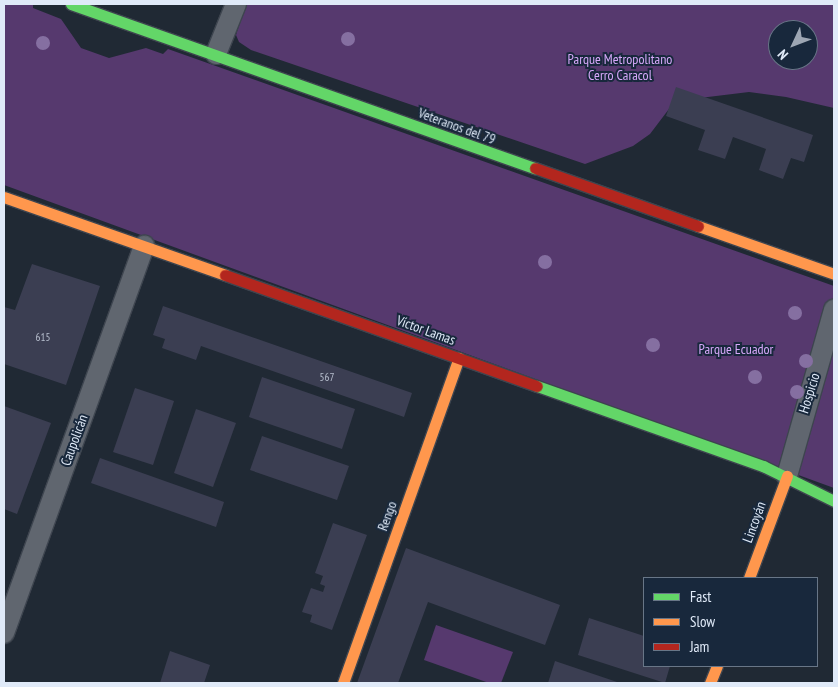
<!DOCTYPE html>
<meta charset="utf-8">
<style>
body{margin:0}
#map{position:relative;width:838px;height:687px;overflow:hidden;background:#202934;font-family:"PT Sans Narrow",sans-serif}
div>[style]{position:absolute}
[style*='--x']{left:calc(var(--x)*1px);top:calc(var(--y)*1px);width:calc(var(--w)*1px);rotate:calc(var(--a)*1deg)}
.green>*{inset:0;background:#56396e}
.building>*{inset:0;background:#3b3e52}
.roads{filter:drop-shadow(1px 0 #3e454f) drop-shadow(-1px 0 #3e454f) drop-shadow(0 1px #3e454f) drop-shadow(0 -1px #3e454f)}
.street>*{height:20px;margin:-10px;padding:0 10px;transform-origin:10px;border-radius:10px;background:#60666f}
.fast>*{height:11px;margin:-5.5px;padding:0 5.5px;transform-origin:5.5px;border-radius:5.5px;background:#63d668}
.slow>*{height:11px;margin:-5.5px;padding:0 5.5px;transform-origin:5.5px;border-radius:5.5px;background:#ff974d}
.jam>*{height:11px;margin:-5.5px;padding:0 5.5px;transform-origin:5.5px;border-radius:5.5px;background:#b3261e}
.trees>*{width:14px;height:14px;margin:-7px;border-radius:50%;background:#856fa1}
span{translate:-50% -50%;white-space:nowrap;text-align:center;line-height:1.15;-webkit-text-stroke:4px #18283c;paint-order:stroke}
.number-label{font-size:11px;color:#b7bfce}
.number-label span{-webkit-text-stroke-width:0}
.park-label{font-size:14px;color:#d7a8fa}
.street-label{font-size:14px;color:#e0eaf8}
.frame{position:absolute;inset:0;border:5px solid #e0eaf8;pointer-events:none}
.legend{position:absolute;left:643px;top:577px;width:175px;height:90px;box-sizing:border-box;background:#18283c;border:1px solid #687687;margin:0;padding:6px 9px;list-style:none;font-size:15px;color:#e0eaf8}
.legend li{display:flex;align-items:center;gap:10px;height:25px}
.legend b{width:25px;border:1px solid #687687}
.north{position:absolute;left:768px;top:20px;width:50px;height:50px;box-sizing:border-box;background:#18283c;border:1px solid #687687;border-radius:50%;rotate:227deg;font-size:14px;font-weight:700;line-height:20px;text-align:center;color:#e0eaf8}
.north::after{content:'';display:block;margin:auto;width:18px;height:22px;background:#9da6b3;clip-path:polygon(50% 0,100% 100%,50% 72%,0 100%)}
</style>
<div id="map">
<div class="green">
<div style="clip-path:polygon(4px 4px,33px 4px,33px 8px,61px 19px,81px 48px,109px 58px,146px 48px,163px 54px,168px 49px,834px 286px,834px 488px,4px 185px)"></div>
<div style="clip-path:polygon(evenodd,246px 4px,834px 4px,834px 108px,786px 97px,749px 92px,675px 101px,650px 134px,633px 146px,585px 164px,251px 50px,239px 42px,236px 35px,246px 4px,778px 30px,808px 30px,808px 60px,778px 60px,778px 30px)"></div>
<div style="clip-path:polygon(436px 625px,513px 652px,501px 683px,489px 683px,424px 660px)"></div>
</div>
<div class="building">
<div style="clip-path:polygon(676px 87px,813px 135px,804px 162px,791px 158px,783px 179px,759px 170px,766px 149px,733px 137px,725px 159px,698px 150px,705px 130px,666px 116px)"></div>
<div style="clip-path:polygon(32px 264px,100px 286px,66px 385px,4px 364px,4px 307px,15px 310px)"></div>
<div style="clip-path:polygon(163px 306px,412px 393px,404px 417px,201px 346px,196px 360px,162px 348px,165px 339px,153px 335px)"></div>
<div style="clip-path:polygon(262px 377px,355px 409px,342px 449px,249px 417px)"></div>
<div style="clip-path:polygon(135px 388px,174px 401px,153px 465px,113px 452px)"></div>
<div style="clip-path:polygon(4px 406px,51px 423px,17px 514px,4px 509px)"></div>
<div style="clip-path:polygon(196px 409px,236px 423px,213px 487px,174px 473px)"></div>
<div style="clip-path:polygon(262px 436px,349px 466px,337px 500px,250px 470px)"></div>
<div style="clip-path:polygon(100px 458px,224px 502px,216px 527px,91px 483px)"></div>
<div style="clip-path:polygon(333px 523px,367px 535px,332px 630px,310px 622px,312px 615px,302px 612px,311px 588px,323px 592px,325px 586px,320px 584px,323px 576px,315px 573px)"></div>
<div style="clip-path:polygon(406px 548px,560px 605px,545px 645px,428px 602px,398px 683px,357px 683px)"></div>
<div style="clip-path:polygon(589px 618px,644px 636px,644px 666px,670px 666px,665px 683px,578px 655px)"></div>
<div style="clip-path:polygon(170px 651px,210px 665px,204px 683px,160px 683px)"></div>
<div style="clip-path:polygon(555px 661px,620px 683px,548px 683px)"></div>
</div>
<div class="roads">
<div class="street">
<div style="--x:216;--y:54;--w:54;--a:-68.2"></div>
<div style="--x:787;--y:476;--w:173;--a:-74.2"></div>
<div style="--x:4;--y:633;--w:412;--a:-70.1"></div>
</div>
<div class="fast">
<div style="--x:71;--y:4;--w:492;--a:19.5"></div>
<div style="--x:537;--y:386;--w:240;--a:19.5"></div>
<div style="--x:763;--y:466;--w:79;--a:26.2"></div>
</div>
<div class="slow">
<div style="--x:4;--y:197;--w:234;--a:19.4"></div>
<div style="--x:698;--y:226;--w:144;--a:19.4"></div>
<div style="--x:749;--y:578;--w:109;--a:-69.6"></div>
<div style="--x:343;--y:683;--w:345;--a:-70.4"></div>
<div style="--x:710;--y:683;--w:18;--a:-68"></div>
</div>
<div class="jam">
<div style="--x:535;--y:168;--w:173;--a:19.6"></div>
<div style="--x:225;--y:275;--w:331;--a:19.6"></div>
</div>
</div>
<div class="trees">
<div style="left:348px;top:39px"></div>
<div style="left:43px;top:43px"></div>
<div style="left:545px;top:262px"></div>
<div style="left:795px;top:313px"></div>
<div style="left:653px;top:345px"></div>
<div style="left:806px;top:361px"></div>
<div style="left:755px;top:377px"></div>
<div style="left:797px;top:392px"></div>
</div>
<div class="number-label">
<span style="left:43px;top:337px">615</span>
<span style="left:327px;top:377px">567</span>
</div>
<div class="park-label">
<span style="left:620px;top:67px">Parque Metropolitano<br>Cerro Caracol</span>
<span style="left:736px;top:349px">Parque Ecuador</span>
</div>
<div class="street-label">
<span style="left:457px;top:126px;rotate:20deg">Veteranos del 79</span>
<span style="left:426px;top:330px;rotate:20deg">Víctor Lamas</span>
<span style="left:809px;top:393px;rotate:-73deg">Hospicio</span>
<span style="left:74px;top:440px;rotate:-70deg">Caupolicán</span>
<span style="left:387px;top:516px;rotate:-70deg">Rengo</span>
<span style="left:754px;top:522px;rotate:-70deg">Lincoyán</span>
</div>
<div class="frame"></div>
<ul class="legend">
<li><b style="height:6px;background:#63d668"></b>Fast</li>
<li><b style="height:6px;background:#ff974d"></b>Slow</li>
<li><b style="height:6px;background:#b3261e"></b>Jam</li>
</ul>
<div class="north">N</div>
</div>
